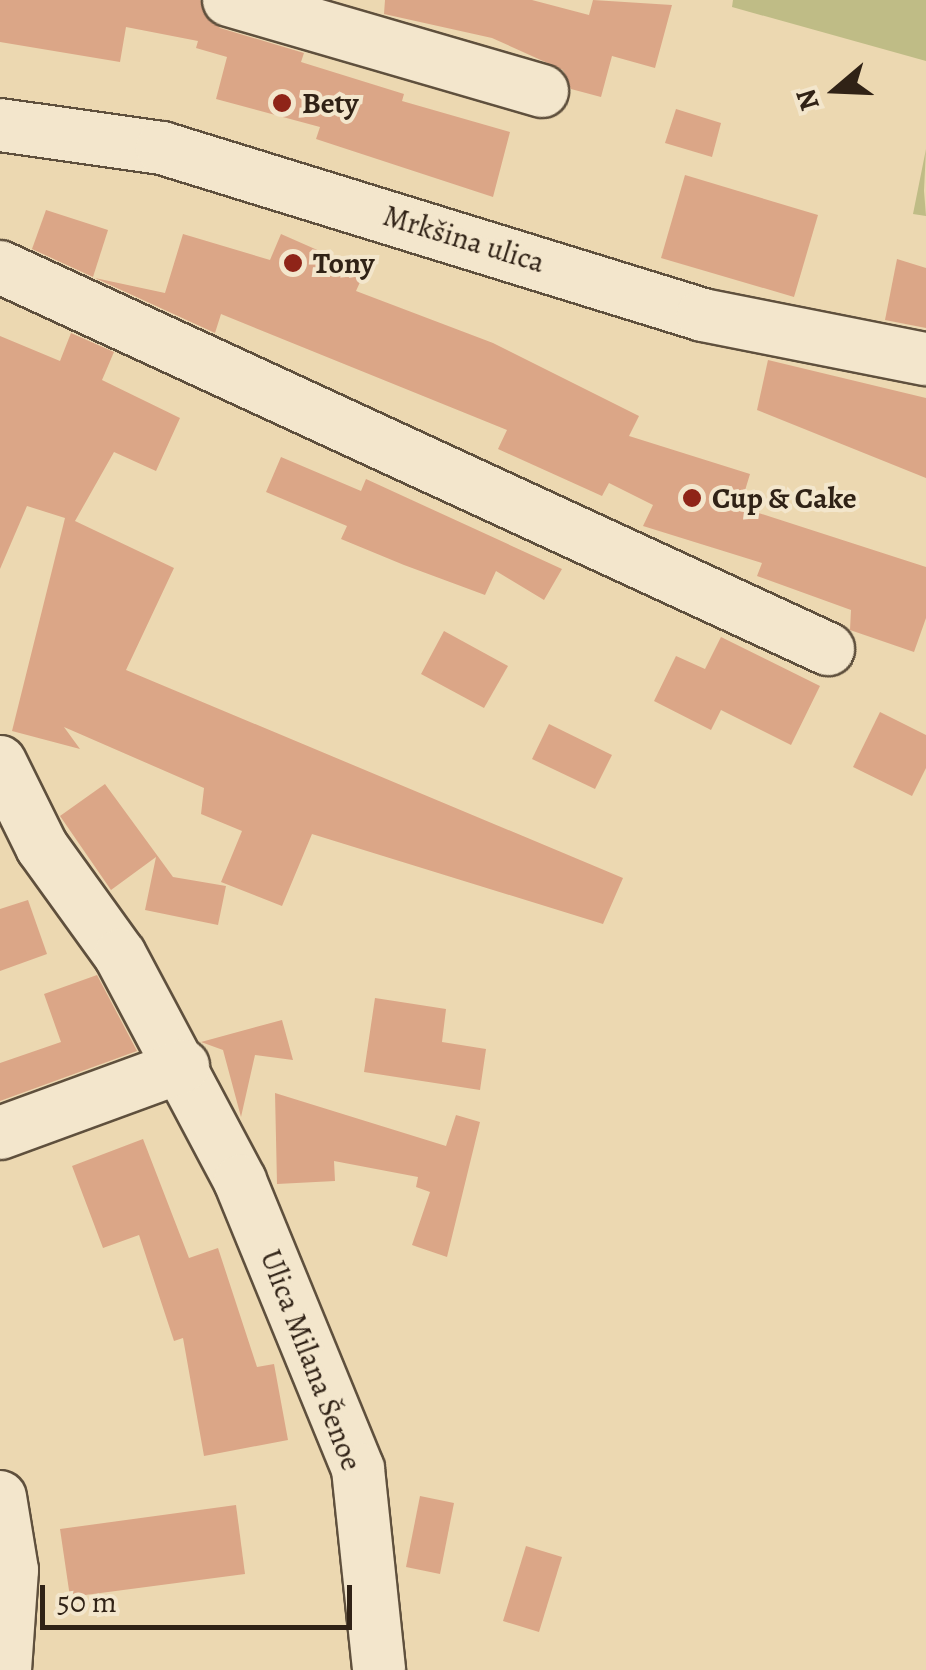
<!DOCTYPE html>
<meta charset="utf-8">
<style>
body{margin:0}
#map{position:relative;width:926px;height:1670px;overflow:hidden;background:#ecd8b1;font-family:Alegreya,serif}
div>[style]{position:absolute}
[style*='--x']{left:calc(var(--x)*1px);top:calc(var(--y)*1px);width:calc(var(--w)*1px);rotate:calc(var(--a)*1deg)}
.green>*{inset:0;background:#bfbc86}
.building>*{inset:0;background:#dba687}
.roads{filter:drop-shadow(2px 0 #5f503d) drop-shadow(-2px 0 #5f503d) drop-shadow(0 2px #5f503d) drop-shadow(0 -2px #5f503d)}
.minor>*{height:52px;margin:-26px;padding:0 26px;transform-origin:26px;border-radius:26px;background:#f3e6cc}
.dots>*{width:28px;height:28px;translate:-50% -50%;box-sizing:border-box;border:5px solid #f3e6cc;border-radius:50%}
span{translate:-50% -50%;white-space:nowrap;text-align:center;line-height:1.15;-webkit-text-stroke:8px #f3e6cc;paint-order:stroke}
.poi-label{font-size:30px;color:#302216;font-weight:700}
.left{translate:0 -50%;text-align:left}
.street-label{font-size:30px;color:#302216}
.north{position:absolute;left:786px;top:40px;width:100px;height:100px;-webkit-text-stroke:8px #f3e6cc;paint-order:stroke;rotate:251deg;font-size:28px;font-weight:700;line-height:40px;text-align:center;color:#302216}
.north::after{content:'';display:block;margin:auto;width:35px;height:45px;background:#302216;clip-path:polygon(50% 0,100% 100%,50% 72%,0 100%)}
.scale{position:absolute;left:40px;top:1585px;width:312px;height:45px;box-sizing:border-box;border:5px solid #302216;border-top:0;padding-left:12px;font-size:30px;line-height:35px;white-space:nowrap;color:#302216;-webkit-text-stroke:8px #f3e6cc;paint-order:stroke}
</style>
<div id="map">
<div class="green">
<div style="clip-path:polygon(733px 0,926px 0,926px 61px,732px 7px)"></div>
<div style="clip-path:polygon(926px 149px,924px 191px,926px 216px,913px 214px)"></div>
</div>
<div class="building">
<div style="clip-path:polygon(0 0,200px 0,220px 28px,304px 53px,301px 62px,404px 94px,402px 101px,510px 132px,493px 197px,316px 139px,320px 127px,216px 99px,227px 57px,196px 48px,198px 41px,126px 27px,120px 62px,0 42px)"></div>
<div style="clip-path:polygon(385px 0,532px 0,589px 15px,593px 0,672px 5px,655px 68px,612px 56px,601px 97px,571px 89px,563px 70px,492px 38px,384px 14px)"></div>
<div style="clip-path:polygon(676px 109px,721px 123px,712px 157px,665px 143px)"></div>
<div style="clip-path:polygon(685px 175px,818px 215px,794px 297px,661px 258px)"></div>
<div style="clip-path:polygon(46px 210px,108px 230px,93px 277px,32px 249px)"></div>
<div style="clip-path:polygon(183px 234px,270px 260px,281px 234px,365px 271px,356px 291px,493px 343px,639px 416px,629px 436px,750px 474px,740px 507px,926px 567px,926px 618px,914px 652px,850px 630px,851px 610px,757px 576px,762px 563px,643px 526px,653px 505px,609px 483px,602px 496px,498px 449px,507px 430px,221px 314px,215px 333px,95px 278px,165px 293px)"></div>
<div style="clip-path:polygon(897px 259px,926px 268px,926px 328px,885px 320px)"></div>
<div style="clip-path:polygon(71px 333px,114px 352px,102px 380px,180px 418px,156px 471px,114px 452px,75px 521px,174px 568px,126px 670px,623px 878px,603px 924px,312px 834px,282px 906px,221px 882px,242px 831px,201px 814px,204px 788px,64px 727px,80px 749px,12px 731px,65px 518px,27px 506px,0 569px,0 336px,60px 361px)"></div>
<div style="clip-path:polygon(768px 360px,926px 398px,926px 478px,757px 410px)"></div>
<div style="clip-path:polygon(281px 457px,361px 491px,366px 479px,562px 569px,544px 600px,496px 571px,485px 595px,404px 565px,341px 539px,347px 526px,266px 492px)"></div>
<div style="clip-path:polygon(444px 631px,508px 666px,484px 708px,421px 674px)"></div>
<div style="clip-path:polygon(721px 637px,820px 686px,791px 745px,721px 710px,711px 730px,654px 701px,676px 656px,705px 669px)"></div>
<div style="clip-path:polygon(880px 712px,926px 735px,926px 768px,912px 796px,853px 767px)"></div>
<div style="clip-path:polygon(549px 724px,612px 755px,595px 789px,532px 759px)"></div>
<div style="clip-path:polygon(105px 784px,173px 877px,226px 886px,218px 925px,145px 910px,156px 857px,111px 890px,60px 816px)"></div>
<div style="clip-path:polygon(28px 900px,47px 954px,0 971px,0 909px)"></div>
<div style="clip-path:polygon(97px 975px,137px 1051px,0 1101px,0 1063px,61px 1042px,44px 994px)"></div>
<div style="clip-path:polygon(375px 998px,446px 1009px,442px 1042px,486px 1049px,480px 1090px,364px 1072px)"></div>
<div style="clip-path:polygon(282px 1020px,293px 1060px,255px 1055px,241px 1117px,223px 1050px,201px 1042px)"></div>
<div style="clip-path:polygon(275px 1093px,446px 1146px,456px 1115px,480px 1122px,447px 1257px,412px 1245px,430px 1192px,416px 1187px,418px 1177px,334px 1161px,335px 1181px,277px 1184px)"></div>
<div style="clip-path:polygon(143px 1139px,189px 1258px,218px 1248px,257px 1367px,274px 1364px,288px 1440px,204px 1456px,183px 1338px,174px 1341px,139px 1235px,103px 1248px,72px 1166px)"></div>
<div style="clip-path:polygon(420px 1496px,454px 1503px,440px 1574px,406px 1567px)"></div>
<div style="clip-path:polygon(236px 1505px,245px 1574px,70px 1597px,60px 1529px)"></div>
<div style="clip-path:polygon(526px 1546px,562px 1557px,539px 1632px,503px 1621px)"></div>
</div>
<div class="roads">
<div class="minor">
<div style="--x:229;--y:0;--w:326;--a:16.2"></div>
<div style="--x:0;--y:125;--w:164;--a:8.1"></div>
<div style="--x:162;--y:148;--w:566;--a:17.15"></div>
<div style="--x:703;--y:315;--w:227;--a:11.2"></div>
<div style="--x:0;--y:267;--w:912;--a:24.77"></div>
<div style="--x:0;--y:762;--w:95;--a:63.7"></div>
<div style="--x:42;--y:847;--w:133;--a:54.2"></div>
<div style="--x:120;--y:955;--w:256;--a:62"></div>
<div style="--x:240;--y:1181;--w:311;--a:67.7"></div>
<div style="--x:358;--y:1469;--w:202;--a:84"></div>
<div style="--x:0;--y:1133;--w:195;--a:-20.1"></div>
<div style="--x:0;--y:1497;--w:74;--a:80.7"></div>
<div style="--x:12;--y:1570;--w:100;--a:94"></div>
</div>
</div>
<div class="dots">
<div style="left:282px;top:103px;background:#8f2418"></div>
<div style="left:293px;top:263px;background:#8f2418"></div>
<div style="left:692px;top:498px;background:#8f2418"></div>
</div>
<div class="poi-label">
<span class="left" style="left:302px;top:103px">Bety</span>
<span class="left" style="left:313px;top:263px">Tony</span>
<span class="left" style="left:712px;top:498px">Cup &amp; Cake</span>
</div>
<div class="street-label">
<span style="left:464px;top:239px;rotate:17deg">Mrkšina ulica</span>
<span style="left:311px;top:1360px;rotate:69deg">Ulica Milana Šenoe</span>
</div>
<div class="north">N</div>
<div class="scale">50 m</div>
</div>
